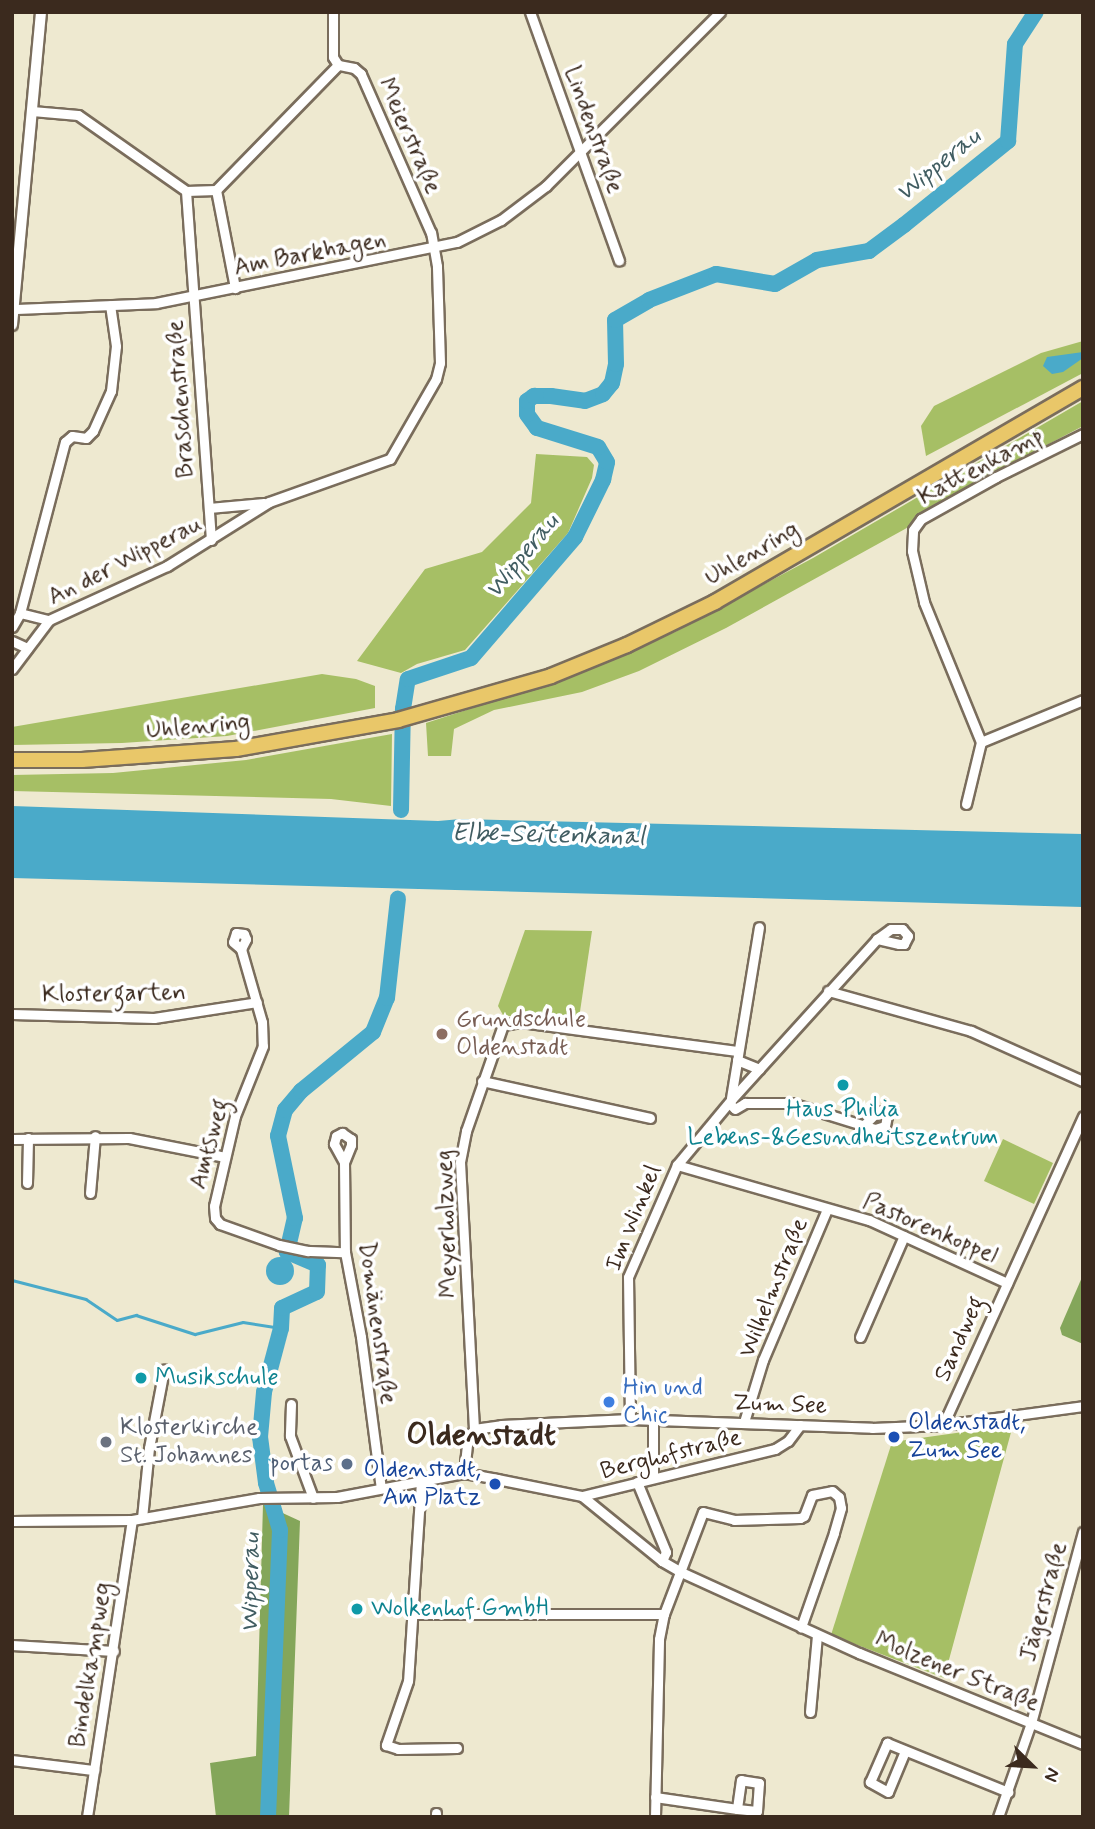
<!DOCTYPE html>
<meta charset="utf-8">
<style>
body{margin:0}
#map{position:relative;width:1095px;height:1829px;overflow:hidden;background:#eee9d0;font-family:Mynerve,sans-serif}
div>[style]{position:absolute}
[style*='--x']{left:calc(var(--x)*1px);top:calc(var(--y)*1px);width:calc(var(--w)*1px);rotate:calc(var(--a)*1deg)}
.green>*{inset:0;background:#a6bf65}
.forest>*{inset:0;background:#84a65a}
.water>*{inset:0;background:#4aaac9}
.round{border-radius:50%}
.stream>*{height:2.5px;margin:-1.25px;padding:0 1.25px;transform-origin:1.25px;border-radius:1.25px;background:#4aaac9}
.river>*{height:16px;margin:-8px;padding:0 8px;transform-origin:8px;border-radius:8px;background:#4aaac9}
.roads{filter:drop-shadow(2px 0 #7a6d5c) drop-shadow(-2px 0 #7a6d5c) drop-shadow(0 2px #7a6d5c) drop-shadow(0 -2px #7a6d5c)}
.minor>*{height:9px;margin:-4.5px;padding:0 4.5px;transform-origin:4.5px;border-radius:4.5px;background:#fff}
.tertiary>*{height:10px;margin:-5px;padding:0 5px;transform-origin:5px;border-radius:5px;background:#fff}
.trunk>*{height:14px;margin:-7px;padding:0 7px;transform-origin:7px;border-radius:7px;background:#e9c769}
.dots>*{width:19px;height:19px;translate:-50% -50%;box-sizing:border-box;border:4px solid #fff;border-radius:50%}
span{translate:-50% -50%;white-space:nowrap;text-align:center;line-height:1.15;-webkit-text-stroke:7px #fff;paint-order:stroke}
.street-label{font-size:24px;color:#3b2a1e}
.education-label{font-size:24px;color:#785e54}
.left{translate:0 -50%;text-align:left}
.culture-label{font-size:24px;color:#0d838f}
.shop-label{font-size:24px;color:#366cbe}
.transit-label{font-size:24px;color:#164399}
.right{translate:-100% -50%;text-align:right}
.worship-label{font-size:24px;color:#5b616d}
.service-label{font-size:24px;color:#4e5e75}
.water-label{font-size:26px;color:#415d62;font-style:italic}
.district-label{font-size:32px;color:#3b2a1e;font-weight:700}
.frame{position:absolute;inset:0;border:14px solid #3b2a1e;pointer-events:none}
.north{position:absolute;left:997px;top:1731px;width:70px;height:70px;-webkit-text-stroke:5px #fff;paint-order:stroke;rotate:114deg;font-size:19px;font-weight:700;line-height:28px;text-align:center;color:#3b2a1e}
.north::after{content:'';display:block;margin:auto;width:24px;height:32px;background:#3b2a1e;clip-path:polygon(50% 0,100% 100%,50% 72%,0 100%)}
</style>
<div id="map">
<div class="green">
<div style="clip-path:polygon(1083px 341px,1083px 373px,926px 456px,921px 426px,934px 406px,1041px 353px)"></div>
<div style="clip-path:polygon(1083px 401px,1083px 426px,973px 484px,905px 529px,726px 628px,639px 671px,582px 692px,494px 710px,454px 729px,451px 756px,428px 756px,426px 723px,551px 683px,675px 632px,813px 558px)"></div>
<div style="clip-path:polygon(536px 454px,587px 457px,594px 465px,592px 478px,568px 533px,465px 650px,417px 664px,401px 673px,357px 661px,425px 569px,482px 552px,531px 503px)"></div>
<div style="clip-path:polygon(322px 674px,356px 679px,375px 686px,375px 708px,227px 736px,122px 743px,12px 745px,12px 727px)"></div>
<div style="clip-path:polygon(392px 734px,391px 806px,331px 799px,12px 791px,12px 775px,113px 773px,246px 760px)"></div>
<div style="clip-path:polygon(525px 930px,592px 931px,578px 1025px,503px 1015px,498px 1006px)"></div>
<div style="clip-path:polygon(1003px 1139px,1053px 1163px,1034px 1204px,984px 1181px)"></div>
<div style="clip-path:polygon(1013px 1425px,944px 1678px,831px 1635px,892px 1442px)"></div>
</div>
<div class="forest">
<div style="clip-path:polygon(1083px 1275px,1083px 1344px,1062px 1335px,1060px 1328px)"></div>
<div style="clip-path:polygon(263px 1504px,300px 1521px,289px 1817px,216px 1817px,210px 1763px,256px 1756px)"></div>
</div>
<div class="water">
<div style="clip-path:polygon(1083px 352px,1083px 358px,1063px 372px,1052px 374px,1043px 366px,1047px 357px)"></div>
<div style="clip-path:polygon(12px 806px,438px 821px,461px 819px,1083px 834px,1083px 907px,12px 878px)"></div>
<div class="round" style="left:266px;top:1257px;width:28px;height:28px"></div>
</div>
<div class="stream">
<div style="--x:12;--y:1280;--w:76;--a:14.4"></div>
<div style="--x:86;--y:1299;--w:37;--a:34"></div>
<div style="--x:117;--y:1320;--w:20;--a:-15"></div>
<div style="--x:136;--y:1315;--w:62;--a:17.9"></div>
<div style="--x:195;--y:1334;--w:49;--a:-14"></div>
<div style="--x:243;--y:1322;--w:38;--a:9"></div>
</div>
<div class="river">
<div style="--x:401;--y:810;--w:101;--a:-88.9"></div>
<div style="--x:403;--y:709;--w:30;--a:-81"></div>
<div style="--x:408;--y:679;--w:66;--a:-18.4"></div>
<div style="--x:471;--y:658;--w:160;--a:-49.3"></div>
<div style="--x:575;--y:537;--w:64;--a:-63.8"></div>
<div style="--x:603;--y:480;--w:18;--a:-77"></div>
<div style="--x:607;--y:462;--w:17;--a:-121"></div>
<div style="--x:598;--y:447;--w:64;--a:-162.7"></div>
<div style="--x:537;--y:428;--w:17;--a:-126"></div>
<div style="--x:527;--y:414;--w:13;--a:-90"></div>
<div style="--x:527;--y:401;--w:9;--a:-36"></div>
<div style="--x:534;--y:396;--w:17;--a:0"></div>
<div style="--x:551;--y:396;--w:34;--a:8"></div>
<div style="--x:585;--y:401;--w:19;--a:-21"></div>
<div style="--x:603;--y:394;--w:14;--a:-51"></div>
<div style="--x:612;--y:383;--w:19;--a:-78"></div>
<div style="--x:616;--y:364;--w:44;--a:-91.3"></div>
<div style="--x:615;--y:320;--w:39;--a:-30"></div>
<div style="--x:649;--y:300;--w:72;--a:-21.2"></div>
<div style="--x:716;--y:274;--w:60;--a:9.6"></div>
<div style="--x:775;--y:284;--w:48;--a:-29.7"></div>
<div style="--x:817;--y:260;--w:53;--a:-9.8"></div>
<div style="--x:869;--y:251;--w:44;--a:-36.6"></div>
<div style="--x:904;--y:225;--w:134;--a:-38.9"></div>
<div style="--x:1008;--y:141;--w:97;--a:-85.9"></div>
<div style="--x:1015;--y:44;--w:38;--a:-57"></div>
<div style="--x:268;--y:1817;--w:287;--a:-87.6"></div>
<div style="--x:280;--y:1530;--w:49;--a:-106.6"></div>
<div style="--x:266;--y:1483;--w:46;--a:-97.4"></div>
<div style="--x:260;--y:1437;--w:45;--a:-84.9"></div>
<div style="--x:264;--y:1392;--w:66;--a:-75.1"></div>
<div style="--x:281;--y:1328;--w:20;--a:-87"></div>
<div style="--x:282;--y:1308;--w:38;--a:-25"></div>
<div style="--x:317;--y:1292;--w:27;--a:-88"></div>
<div style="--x:318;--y:1265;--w:34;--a:-157"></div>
<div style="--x:287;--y:1252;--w:35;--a:-77"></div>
<div style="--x:295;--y:1218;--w:84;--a:-101.7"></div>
<div style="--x:278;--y:1136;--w:27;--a:-75"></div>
<div style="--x:285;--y:1110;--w:25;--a:-50"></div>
<div style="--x:301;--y:1091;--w:93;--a:-39.3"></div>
<div style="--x:373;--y:1032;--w:37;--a:-68"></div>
<div style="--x:387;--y:998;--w:100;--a:-83.7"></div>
</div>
<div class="roads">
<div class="minor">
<div style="--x:530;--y:12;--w:264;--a:70.3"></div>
<div style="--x:32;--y:111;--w:46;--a:5"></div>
<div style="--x:78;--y:115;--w:132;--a:35.1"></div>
<div style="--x:186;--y:191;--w:30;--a:-2"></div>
<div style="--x:216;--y:190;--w:175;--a:-45.7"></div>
<div style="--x:216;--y:190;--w:100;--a:79"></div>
<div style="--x:186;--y:191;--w:350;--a:85.9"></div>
<div style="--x:15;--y:309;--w:141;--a:-2.4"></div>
<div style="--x:156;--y:303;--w:307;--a:-11.5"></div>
<div style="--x:457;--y:242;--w:49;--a:-26.6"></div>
<div style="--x:501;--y:220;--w:56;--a:-37.1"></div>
<div style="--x:546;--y:186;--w:246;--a:-45"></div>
<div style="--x:209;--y:508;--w:55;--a:-5.2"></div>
<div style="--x:20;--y:613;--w:30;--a:14"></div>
<div style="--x:12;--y:627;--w:16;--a:-60"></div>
<div style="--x:20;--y:613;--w:177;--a:-75.3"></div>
<div style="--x:65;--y:442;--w:9;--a:-41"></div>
<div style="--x:72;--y:436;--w:14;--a:8"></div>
<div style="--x:86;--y:438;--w:10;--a:-45"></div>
<div style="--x:93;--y:431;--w:44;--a:-65.8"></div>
<div style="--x:111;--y:391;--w:45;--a:-83.7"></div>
<div style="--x:116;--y:346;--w:41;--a:-98.3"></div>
<div style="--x:12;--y:641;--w:17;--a:25"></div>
<div style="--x:12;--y:669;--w:61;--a:-52.9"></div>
<div style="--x:49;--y:620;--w:130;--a:-24.6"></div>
<div style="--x:167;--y:566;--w:120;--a:-32.1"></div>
<div style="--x:269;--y:502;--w:128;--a:-19.6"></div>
<div style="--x:390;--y:459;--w:92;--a:-60.1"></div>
<div style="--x:436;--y:379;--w:16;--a:-76"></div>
<div style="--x:440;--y:363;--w:97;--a:-91.8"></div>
<div style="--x:437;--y:266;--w:34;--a:-100"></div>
<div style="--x:431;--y:233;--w:174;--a:-113.8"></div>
<div style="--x:361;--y:74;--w:9;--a:-139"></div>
<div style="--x:354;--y:68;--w:16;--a:-169"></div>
<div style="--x:338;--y:65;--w:9;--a:-122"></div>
<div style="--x:333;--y:57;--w:45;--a:-90"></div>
<div style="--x:981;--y:742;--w:110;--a:-22.4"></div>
<div style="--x:966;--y:804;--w:64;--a:-76.4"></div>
<div style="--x:981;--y:742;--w:151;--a:-112.2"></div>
<div style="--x:924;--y:602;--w:52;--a:-103.2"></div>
<div style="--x:912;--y:551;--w:21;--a:-87"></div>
<div style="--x:913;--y:530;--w:14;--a:-54"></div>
<div style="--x:921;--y:519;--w:86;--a:-29.2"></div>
<div style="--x:996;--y:477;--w:97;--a:-26.3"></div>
<div style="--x:241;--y:949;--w:11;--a:-63"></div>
<div style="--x:246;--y:939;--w:5;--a:-112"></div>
<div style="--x:244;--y:934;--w:8;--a:-173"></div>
<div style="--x:236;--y:933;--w:9;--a:108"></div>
<div style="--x:233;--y:942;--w:11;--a:41"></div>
<div style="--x:241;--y:949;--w:76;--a:74"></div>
<div style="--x:262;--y:1022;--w:24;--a:88"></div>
<div style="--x:263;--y:1046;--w:75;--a:111.8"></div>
<div style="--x:235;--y:1116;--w:92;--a:103.1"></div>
<div style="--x:214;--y:1206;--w:12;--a:85"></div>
<div style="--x:215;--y:1218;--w:8;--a:50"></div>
<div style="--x:220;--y:1224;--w:63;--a:19.6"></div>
<div style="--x:279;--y:1245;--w:30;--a:12"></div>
<div style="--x:308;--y:1251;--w:37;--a:2"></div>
<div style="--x:828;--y:991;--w:148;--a:15.6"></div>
<div style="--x:971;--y:1031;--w:123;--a:24.1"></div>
<div style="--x:12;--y:1014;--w:142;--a:1.6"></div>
<div style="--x:154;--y:1018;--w:104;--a:-8.8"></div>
<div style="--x:737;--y:1060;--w:24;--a:22"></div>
<div style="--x:482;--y:1081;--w:172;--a:12.4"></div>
<div style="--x:731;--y:1098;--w:173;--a:-80.7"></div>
<div style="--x:729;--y:1103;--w:8;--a:45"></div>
<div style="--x:735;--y:1109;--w:12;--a:-31"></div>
<div style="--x:745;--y:1103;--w:46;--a:0"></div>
<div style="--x:791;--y:1103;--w:88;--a:17.2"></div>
<div style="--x:875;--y:1129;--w:10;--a:-17"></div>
<div style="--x:885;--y:1126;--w:10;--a:-79"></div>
<div style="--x:887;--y:1116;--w:10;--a:-151"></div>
<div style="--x:878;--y:1111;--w:20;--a:135"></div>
<div style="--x:12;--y:1139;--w:117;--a:-0.5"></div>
<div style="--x:129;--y:1138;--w:98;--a:11.2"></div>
<div style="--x:344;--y:1162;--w:21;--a:-119"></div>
<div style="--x:334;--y:1144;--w:8;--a:-76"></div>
<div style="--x:336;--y:1136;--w:7;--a:-27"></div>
<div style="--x:342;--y:1133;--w:11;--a:34"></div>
<div style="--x:351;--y:1139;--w:6;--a:90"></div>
<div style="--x:351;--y:1145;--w:18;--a:112"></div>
<div style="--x:344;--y:1162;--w:90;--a:89.4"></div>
<div style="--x:345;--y:1252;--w:86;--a:79.3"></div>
<div style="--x:361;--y:1337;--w:152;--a:82.5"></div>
<div style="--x:677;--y:1165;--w:200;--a:16"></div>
<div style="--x:869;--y:1220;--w:152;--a:24.5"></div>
<div style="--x:27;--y:1183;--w:45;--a:-88.7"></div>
<div style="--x:90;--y:1193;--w:57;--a:-85"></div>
<div style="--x:860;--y:1337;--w:110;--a:-66.5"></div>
<div style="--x:291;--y:1404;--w:32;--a:92"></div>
<div style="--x:290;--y:1436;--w:66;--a:69.6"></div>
<div style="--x:630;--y:1419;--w:142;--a:-90.8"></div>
<div style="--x:628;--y:1277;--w:122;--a:-66.4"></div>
<div style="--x:677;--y:1165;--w:85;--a:-50.3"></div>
<div style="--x:731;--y:1100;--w:217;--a:-47.8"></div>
<div style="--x:877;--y:939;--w:17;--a:-36"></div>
<div style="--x:891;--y:929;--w:11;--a:0"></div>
<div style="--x:902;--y:929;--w:9;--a:49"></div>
<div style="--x:908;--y:936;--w:9;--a:117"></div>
<div style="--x:904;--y:944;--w:5;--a:180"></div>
<div style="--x:899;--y:944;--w:23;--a:-167"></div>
<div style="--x:653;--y:1419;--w:59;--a:90"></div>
<div style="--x:744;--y:1422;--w:65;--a:-73"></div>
<div style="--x:763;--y:1360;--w:164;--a:-67"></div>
<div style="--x:943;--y:1425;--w:339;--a:-65.6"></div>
<div style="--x:474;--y:1429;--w:267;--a:-93"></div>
<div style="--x:460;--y:1162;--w:32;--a:-79"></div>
<div style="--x:466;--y:1131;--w:112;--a:-70.8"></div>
<div style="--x:503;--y:1025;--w:17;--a:-10"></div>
<div style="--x:520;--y:1022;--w:220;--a:7.6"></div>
<div style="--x:474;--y:1429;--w:27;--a:-8"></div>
<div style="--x:501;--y:1425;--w:129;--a:-2.7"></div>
<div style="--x:630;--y:1419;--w:242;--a:2.1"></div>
<div style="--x:872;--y:1428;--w:71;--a:-2.4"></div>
<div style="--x:943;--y:1425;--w:141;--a:-7.7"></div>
<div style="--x:464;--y:1473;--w:29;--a:-84"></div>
<div style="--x:467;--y:1444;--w:17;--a:-65"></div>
<div style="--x:421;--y:1481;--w:200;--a:93.7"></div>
<div style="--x:408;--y:1681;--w:68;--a:109"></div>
<div style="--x:386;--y:1745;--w:13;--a:18"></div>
<div style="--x:398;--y:1749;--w:59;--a:-1"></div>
<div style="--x:637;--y:1482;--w:76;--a:67.5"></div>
<div style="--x:666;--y:1552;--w:10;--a:114"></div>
<div style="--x:582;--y:1496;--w:199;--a:-13.7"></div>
<div style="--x:775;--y:1449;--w:15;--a:-32"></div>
<div style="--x:788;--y:1441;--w:20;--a:-53"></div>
<div style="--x:142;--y:1518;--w:70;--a:-84.3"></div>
<div style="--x:149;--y:1448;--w:80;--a:-79.2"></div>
<div style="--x:12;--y:1521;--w:120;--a:-0.5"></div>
<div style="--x:132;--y:1520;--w:129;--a:-9.8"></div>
<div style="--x:259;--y:1498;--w:78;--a:-0.7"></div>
<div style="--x:337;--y:1497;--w:129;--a:-10.7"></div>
<div style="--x:464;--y:1473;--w:34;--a:10"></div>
<div style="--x:497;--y:1479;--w:87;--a:11.3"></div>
<div style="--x:582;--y:1496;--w:103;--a:39.1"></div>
<div style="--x:662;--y:1561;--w:22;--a:30"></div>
<div style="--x:681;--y:1572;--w:196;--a:24.5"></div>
<div style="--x:859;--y:1653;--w:242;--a:22.1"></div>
<div style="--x:413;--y:1614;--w:251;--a:0"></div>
<div style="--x:12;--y:1645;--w:102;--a:3.4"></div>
<div style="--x:810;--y:1712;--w:77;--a:-84.8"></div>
<div style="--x:905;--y:1751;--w:44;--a:112.5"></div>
<div style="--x:888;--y:1792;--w:21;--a:-151"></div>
<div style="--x:870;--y:1782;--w:43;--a:-66.4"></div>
<div style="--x:887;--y:1743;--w:131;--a:22"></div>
<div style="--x:12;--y:1760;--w:83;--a:7"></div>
<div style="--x:655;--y:1797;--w:83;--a:8.3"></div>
<div style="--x:737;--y:1809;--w:20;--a:6"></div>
<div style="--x:757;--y:1811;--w:28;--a:-86"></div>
<div style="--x:759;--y:1783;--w:18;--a:-171"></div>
<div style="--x:741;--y:1780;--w:29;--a:98"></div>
<div style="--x:436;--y:1813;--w:4;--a:90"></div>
<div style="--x:87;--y:1817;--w:300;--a:-81.4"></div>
<div style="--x:655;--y:1817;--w:178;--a:-88.7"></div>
<div style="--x:659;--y:1639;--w:25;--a:-79"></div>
<div style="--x:664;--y:1614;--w:109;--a:-69.1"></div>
<div style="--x:703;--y:1512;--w:32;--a:14"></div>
<div style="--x:734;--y:1520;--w:66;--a:-1.7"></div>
<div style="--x:800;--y:1518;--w:4;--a:-27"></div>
<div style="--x:804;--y:1516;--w:22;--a:-69"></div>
<div style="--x:812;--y:1495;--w:20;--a:-11"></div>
<div style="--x:832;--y:1491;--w:9;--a:41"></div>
<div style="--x:839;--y:1497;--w:11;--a:80"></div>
<div style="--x:841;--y:1508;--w:26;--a:106"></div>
<div style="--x:834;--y:1533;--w:100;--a:109.3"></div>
<div style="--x:998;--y:1817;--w:100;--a:-70.7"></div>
<div style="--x:1031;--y:1723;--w:198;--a:-74.8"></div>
</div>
<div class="tertiary">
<div style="--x:12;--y:325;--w:314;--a:-84.7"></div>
</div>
<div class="trunk">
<div style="--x:12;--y:760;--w:70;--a:0"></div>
<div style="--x:82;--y:760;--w:154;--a:-4.1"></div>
<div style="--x:236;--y:749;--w:165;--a:-10.1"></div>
<div style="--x:398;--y:720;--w:159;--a:-16"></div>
<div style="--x:551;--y:676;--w:82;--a:-22.2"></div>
<div style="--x:627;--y:645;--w:98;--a:-26"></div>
<div style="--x:715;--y:602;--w:426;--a:-30.2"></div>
</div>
</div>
<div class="dots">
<div style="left:442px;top:1034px;background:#8d6e63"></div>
<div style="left:843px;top:1085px;background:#0f9aa8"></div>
<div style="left:141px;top:1378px;background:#0f9aa8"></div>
<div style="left:609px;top:1402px;background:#3f7fe0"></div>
<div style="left:894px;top:1437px;background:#1a4fb4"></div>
<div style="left:106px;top:1442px;background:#6b7280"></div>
<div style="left:347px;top:1464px;background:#5c6f8a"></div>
<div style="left:495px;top:1484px;background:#1a4fb4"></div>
<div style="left:357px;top:1609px;background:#0f9aa8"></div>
</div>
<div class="street-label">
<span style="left:593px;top:130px;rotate:70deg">Lindenstraße</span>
<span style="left:409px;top:136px;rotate:66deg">Meierstraße</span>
<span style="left:310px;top:254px;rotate:-11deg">Am Barkhagen</span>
<span style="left:181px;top:399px;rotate:-94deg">Braschenstraße</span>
<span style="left:981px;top:467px;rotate:-28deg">Kattenkamp</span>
<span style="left:752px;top:554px;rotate:-30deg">Uhlenring</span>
<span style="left:125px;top:561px;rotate:-27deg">An der Wipperau</span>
<span style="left:198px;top:727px;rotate:-5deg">Uhlenring</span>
<span style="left:114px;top:994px;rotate:-1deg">Klostergarten</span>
<span style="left:210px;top:1144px;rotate:-75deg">Amtsweg</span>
<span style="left:634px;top:1218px;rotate:-68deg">Im Winkel</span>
<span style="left:447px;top:1224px;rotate:-92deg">Meyerholzweg</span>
<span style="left:930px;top:1229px;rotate:23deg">Pastorenkoppel</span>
<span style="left:774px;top:1288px;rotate:-68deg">Wilhelmstraße</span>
<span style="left:377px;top:1323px;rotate:82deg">Domänenstraße</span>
<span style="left:960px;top:1339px;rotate:-66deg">Sandweg</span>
<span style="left:780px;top:1405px;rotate:2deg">Zum See</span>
<span style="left:671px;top:1455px;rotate:-14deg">Berghofstraße</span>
<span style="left:1044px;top:1602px;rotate:-75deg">Jägerstraße</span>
<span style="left:91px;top:1665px;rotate:-81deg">Bindelkampweg</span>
<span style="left:957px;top:1672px;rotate:22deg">Molzener Straße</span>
</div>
<div class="education-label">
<span class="left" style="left:456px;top:1034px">Grundschule<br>Oldenstadt</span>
</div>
<div class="culture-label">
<span style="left:843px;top:1124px">Haus Philia<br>Lebens-&amp;Gesundheitszentrum</span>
<span class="left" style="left:155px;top:1378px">Musikschule</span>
<span class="left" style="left:371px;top:1609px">Wolkenhof GmbH</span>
</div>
<div class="shop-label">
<span class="left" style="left:623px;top:1402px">Hin und<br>Chic</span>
</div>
<div class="transit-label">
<span class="left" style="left:908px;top:1437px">Oldenstadt,<br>Zum See</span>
<span class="right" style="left:481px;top:1484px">Oldenstadt,<br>Am Platz</span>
</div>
<div class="worship-label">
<span class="left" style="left:120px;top:1442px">Klosterkirche<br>St. Johannes</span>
</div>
<div class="service-label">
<span class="right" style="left:333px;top:1464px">portas</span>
</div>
<div class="water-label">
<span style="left:939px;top:166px;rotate:-39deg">Wipperau</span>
<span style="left:523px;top:557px;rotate:-51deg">Wipperau</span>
<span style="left:548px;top:836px;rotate:1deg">Elbe-Seitenkanal</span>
<span style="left:252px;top:1583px;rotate:-89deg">Wipperau</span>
</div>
<div class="district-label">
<span style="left:481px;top:1435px">Oldenstadt</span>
</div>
<div class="frame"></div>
<div class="north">N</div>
</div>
